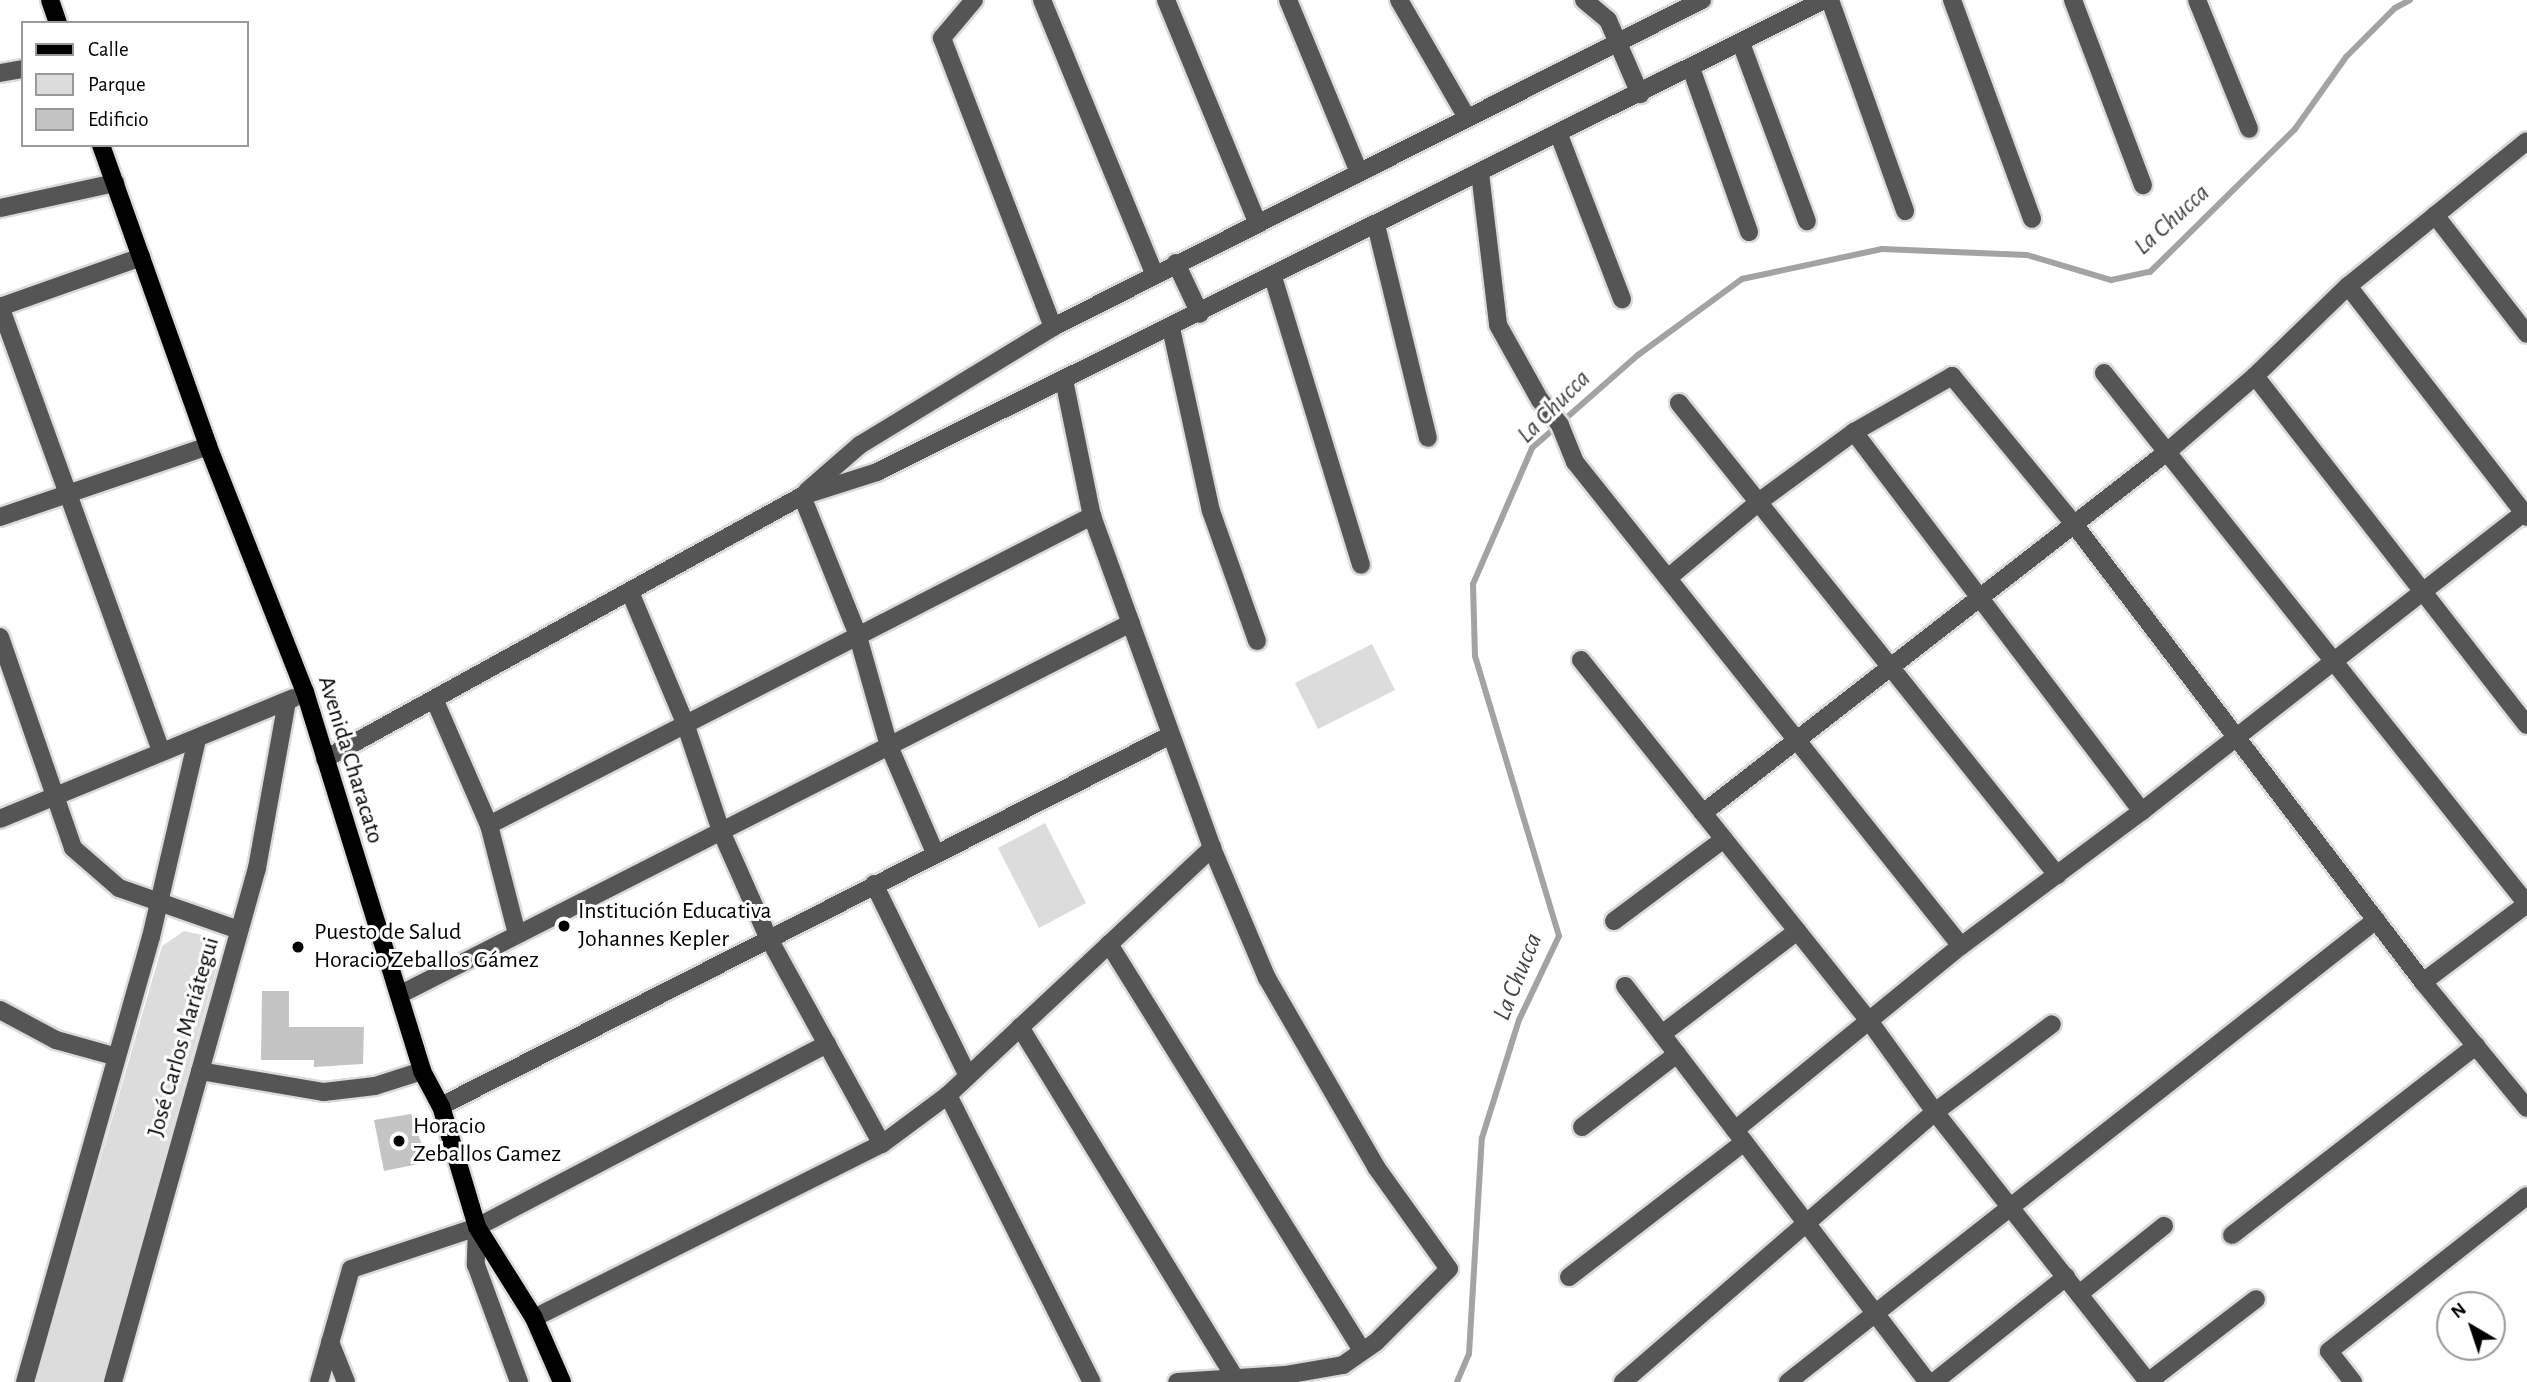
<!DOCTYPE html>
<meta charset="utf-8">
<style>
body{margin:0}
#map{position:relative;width:2527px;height:1382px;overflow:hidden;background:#fff;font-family:"Alegreya Sans",sans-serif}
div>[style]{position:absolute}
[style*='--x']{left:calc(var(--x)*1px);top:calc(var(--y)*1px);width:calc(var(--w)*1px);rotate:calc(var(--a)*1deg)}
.green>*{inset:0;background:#dcdcdc}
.stream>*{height:6px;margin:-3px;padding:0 3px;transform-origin:3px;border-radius:3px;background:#a3a3a3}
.building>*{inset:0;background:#c4c4c4}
.roads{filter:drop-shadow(2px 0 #dbdbdb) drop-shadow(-2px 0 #dbdbdb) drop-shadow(0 2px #dbdbdb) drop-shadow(0 -2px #dbdbdb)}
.minor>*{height:18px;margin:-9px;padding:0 9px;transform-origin:9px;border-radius:9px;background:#555}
.major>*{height:18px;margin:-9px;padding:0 9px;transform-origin:9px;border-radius:9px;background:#000}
.dots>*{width:19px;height:19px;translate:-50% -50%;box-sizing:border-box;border:4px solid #fff;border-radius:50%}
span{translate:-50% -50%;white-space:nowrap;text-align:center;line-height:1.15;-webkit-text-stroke:6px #fff;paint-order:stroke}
.street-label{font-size:24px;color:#000}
.poi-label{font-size:24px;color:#000}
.left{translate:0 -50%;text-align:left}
.water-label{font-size:26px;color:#444;font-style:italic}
.legend{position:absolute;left:21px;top:21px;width:228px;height:126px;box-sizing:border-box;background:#fff;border:2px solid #999;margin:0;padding:9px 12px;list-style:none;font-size:21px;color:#000}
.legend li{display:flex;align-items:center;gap:14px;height:35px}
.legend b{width:35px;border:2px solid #999}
.north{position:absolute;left:2436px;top:1291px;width:70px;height:70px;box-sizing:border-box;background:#fff;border:2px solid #999;border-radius:50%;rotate:321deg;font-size:19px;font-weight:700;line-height:28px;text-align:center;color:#000}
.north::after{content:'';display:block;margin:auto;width:24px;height:32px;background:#000;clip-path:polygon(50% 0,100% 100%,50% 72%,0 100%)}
</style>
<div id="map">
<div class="green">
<div style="clip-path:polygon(1372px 644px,1395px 690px,1318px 729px,1295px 683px)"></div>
<div style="clip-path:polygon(1045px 823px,1086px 903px,1039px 928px,998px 848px)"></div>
<div style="clip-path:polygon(184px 931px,202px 935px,219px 959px,102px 1382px,36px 1382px,162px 946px)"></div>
</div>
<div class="stream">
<div style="--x:1457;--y:1382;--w:30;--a:-67"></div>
<div style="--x:1469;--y:1354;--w:216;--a:-86.6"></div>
<div style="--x:1482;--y:1138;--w:124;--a:-72.6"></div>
<div style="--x:1519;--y:1020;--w:93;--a:-64.5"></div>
<div style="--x:1559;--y:936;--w:292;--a:-106.7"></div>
<div style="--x:1475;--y:656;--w:72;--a:-91.6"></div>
<div style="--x:1473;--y:584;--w:148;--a:-66.5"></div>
<div style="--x:1532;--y:448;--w:141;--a:-41.3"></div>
<div style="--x:1638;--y:355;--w:129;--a:-36.2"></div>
<div style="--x:1742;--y:279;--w:143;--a:-12.1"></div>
<div style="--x:1882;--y:249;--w:145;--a:2.4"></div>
<div style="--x:2027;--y:255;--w:88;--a:16.6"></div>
<div style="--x:2111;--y:280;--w:40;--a:-12"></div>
<div style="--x:2150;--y:272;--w:204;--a:-44.6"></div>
<div style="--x:2295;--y:129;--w:88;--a:-54.7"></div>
<div style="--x:2346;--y:57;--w:69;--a:-45"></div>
<div style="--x:2395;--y:8;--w:17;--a:-28"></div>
</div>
<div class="building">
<div style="clip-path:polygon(262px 991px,289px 991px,289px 1027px,364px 1027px,363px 1064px,314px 1067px,314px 1060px,261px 1060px)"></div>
<div style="clip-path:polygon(411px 1114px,428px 1162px,384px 1171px,374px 1120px)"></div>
</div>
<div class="roads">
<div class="minor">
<div style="--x:974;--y:0;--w:50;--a:130.1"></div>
<div style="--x:942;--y:38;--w:310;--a:69"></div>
<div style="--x:1042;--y:0;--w:295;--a:67.7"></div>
<div style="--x:1166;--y:0;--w:240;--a:67.7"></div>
<div style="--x:1288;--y:0;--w:186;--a:67.6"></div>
<div style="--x:1399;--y:0;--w:136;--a:60"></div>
<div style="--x:1584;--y:0;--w:31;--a:40"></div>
<div style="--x:1608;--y:20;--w:81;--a:66.6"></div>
<div style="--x:1830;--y:0;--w:224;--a:70.4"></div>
<div style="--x:1952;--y:0;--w:233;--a:69.9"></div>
<div style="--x:2073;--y:0;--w:198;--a:69.3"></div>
<div style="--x:2197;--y:0;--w:139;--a:68"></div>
<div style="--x:1741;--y:43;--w:190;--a:69.7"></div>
<div style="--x:1691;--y:68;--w:174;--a:70.5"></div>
<div style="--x:0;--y:73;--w:23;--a:-10"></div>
<div style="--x:1559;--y:135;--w:176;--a:69"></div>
<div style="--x:1480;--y:173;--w:153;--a:83.2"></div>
<div style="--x:1498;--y:325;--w:86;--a:60.8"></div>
<div style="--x:1540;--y:400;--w:32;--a:51"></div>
<div style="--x:1560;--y:425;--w:40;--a:68"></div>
<div style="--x:1575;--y:462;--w:619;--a:51.43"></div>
<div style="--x:0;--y:208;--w:118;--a:-12.3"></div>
<div style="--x:2435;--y:215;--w:150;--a:52.3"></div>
<div style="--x:1376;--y:225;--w:219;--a:76.3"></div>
<div style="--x:1176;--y:263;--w:56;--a:64.8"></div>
<div style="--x:1273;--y:277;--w:301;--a:73"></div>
<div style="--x:2348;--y:286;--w:292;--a:52.2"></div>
<div style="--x:0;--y:306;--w:472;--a:70.1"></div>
<div style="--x:0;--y:307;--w:150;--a:-19.5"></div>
<div style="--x:1171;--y:328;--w:187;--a:77.7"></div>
<div style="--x:1211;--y:511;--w:138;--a:70.5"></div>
<div style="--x:2104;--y:373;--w:679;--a:51.46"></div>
<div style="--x:2255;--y:376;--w:442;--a:52.1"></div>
<div style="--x:1064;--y:380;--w:139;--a:78.4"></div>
<div style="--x:1092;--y:516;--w:353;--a:70.1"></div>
<div style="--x:1212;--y:848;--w:141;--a:67.1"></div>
<div style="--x:1267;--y:978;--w:218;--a:60"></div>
<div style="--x:1376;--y:1167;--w:125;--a:54.4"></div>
<div style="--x:1449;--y:1269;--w:103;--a:135"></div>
<div style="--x:1376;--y:1342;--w:40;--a:145.1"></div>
<div style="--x:1343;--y:1365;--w:59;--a:170.2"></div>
<div style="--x:1285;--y:1375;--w:108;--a:176.3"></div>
<div style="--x:1679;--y:403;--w:605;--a:51.31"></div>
<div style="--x:1854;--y:432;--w:476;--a:52.8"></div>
<div style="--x:807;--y:491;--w:70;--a:-41"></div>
<div style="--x:860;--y:445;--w:226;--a:-31.4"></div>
<div style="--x:1053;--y:327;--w:727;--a:-26.74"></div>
<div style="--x:802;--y:496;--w:148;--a:68.1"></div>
<div style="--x:857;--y:633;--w:117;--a:74.2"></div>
<div style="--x:889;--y:746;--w:116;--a:66.7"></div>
<div style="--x:0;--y:517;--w:220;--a:-18.8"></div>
<div style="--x:1668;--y:578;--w:120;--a:-39.9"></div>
<div style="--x:1760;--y:501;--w:117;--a:-36.3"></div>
<div style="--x:1854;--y:432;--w:113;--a:-29.7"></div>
<div style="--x:1952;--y:376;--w:190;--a:50.5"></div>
<div style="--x:2073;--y:523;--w:577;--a:52.67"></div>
<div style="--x:2423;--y:982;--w:163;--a:50.5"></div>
<div style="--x:630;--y:592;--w:142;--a:67.2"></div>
<div style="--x:685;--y:723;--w:114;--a:71.6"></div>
<div style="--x:721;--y:831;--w:116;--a:66.1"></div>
<div style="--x:768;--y:937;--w:236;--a:61.2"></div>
<div style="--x:0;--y:637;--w:223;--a:70.9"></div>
<div style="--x:73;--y:848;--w:61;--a:41"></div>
<div style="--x:119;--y:888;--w:127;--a:19.3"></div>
<div style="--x:1581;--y:660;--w:463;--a:51.4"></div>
<div style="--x:1870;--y:1022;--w:111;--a:54.2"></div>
<div style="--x:1935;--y:1112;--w:344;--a:51.7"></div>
<div style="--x:435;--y:701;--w:135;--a:66.5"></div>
<div style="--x:489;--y:825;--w:113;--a:75.6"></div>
<div style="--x:325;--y:759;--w:545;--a:-28.87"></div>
<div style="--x:802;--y:496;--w:79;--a:-17.7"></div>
<div style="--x:877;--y:472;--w:1058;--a:-26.49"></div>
<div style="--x:1703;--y:813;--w:588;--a:-37.88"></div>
<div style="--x:2167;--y:452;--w:116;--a:-40.8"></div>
<div style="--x:2255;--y:376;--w:129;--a:-44.1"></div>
<div style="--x:2348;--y:286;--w:230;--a:-39"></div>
<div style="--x:0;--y:819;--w:318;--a:-22.4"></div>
<div style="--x:489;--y:825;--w:678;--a:-27.13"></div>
<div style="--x:874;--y:884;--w:214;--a:63.9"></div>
<div style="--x:1614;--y:921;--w:137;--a:-36.7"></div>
<div style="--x:1109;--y:944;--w:478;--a:58.1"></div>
<div style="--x:2423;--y:982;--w:130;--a:-36.9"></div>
<div style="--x:1625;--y:986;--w:499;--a:52.6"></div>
<div style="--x:399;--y:995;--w:821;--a:-26.94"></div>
<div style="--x:0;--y:1010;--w:64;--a:28.2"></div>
<div style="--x:56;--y:1040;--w:63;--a:15.6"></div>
<div style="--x:1020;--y:1027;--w:408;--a:58.5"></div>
<div style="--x:1662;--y:1034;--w:170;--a:-37.3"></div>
<div style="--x:200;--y:1071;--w:126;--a:9.6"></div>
<div style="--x:324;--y:1092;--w:51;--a:-6.7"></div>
<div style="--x:375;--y:1086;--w:49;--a:-17.7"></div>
<div style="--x:948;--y:1095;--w:321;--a:63.4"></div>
<div style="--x:441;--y:1106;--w:819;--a:-26.94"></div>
<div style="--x:1582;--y:1127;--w:120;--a:-37.5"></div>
<div style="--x:1735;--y:1130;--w:291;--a:-39.2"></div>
<div style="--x:1961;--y:946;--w:226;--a:-36.7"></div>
<div style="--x:2142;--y:811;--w:484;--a:-38"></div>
<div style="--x:477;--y:1227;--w:38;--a:92"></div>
<div style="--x:476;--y:1265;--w:125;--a:69.8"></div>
<div style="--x:2232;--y:1235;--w:309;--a:-37.8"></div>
<div style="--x:1569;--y:1277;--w:221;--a:-37.6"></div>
<div style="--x:2079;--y:1294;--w:109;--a:-38.7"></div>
<div style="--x:534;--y:1318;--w:389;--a:-26.6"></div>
<div style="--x:882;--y:1144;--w:82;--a:-36.6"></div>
<div style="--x:948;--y:1095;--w:362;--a:-43.1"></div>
<div style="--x:330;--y:1342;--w:43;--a:68.2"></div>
<div style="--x:25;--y:1382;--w:462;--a:-74.2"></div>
<div style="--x:151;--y:937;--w:203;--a:-76.9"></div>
<div style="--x:113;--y:1382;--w:534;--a:-74.35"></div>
<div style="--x:257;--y:868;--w:169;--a:-79.8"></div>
<div style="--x:319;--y:1382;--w:117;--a:-74.2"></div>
<div style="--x:351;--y:1269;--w:133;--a:-18.4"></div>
<div style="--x:477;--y:1227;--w:395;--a:-27.6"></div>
<div style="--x:1623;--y:1382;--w:413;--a:-40.9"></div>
<div style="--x:1935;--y:1112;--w:146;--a:-36.9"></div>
<div style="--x:1788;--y:1382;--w:748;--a:-38.16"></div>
<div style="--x:1934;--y:1382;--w:169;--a:-38.5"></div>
<div style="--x:2148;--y:1382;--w:136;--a:-37.5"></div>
<div style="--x:2353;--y:1382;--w:39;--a:-128"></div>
<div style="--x:2329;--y:1351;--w:251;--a:-38.1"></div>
</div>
<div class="major">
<div style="--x:50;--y:0;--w:24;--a:71"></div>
<div style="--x:101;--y:145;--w:319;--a:70.4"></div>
<div style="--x:208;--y:446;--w:264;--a:68.5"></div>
<div style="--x:305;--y:692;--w:397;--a:72.8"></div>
<div style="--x:422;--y:1071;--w:40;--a:62"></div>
<div style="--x:441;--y:1106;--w:126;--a:73.4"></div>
<div style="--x:477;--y:1227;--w:107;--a:57.9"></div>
<div style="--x:534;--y:1318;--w:70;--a:66.4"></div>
</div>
</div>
<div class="dots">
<div style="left:564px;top:926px;background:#000"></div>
<div style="left:298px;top:947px;background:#000"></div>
<div style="left:399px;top:1141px;background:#000"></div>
</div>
<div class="street-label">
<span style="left:350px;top:760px;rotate:73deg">Avenida Characato</span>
<span style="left:184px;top:1037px;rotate:-74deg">José Carlos Mariátegui</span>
</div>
<div class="poi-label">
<span class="left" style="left:578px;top:926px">Institución Educativa<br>Johannes Kepler</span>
<span class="left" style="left:314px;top:947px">Puesto de Salud<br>Horacio Zeballos Gámez</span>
<span class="left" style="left:413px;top:1141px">Horacio<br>Zeballos Gamez</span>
</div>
<div class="water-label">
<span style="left:2172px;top:220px;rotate:-42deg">La Chucca</span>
<span style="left:1554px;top:407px;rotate:-45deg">La Chucca</span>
<span style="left:1518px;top:977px;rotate:-68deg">La Chucca</span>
</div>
<ul class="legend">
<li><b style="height:9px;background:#000"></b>Calle</li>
<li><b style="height:19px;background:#dcdcdc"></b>Parque</li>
<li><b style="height:19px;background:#c4c4c4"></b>Edificio</li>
</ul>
<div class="north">N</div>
</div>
